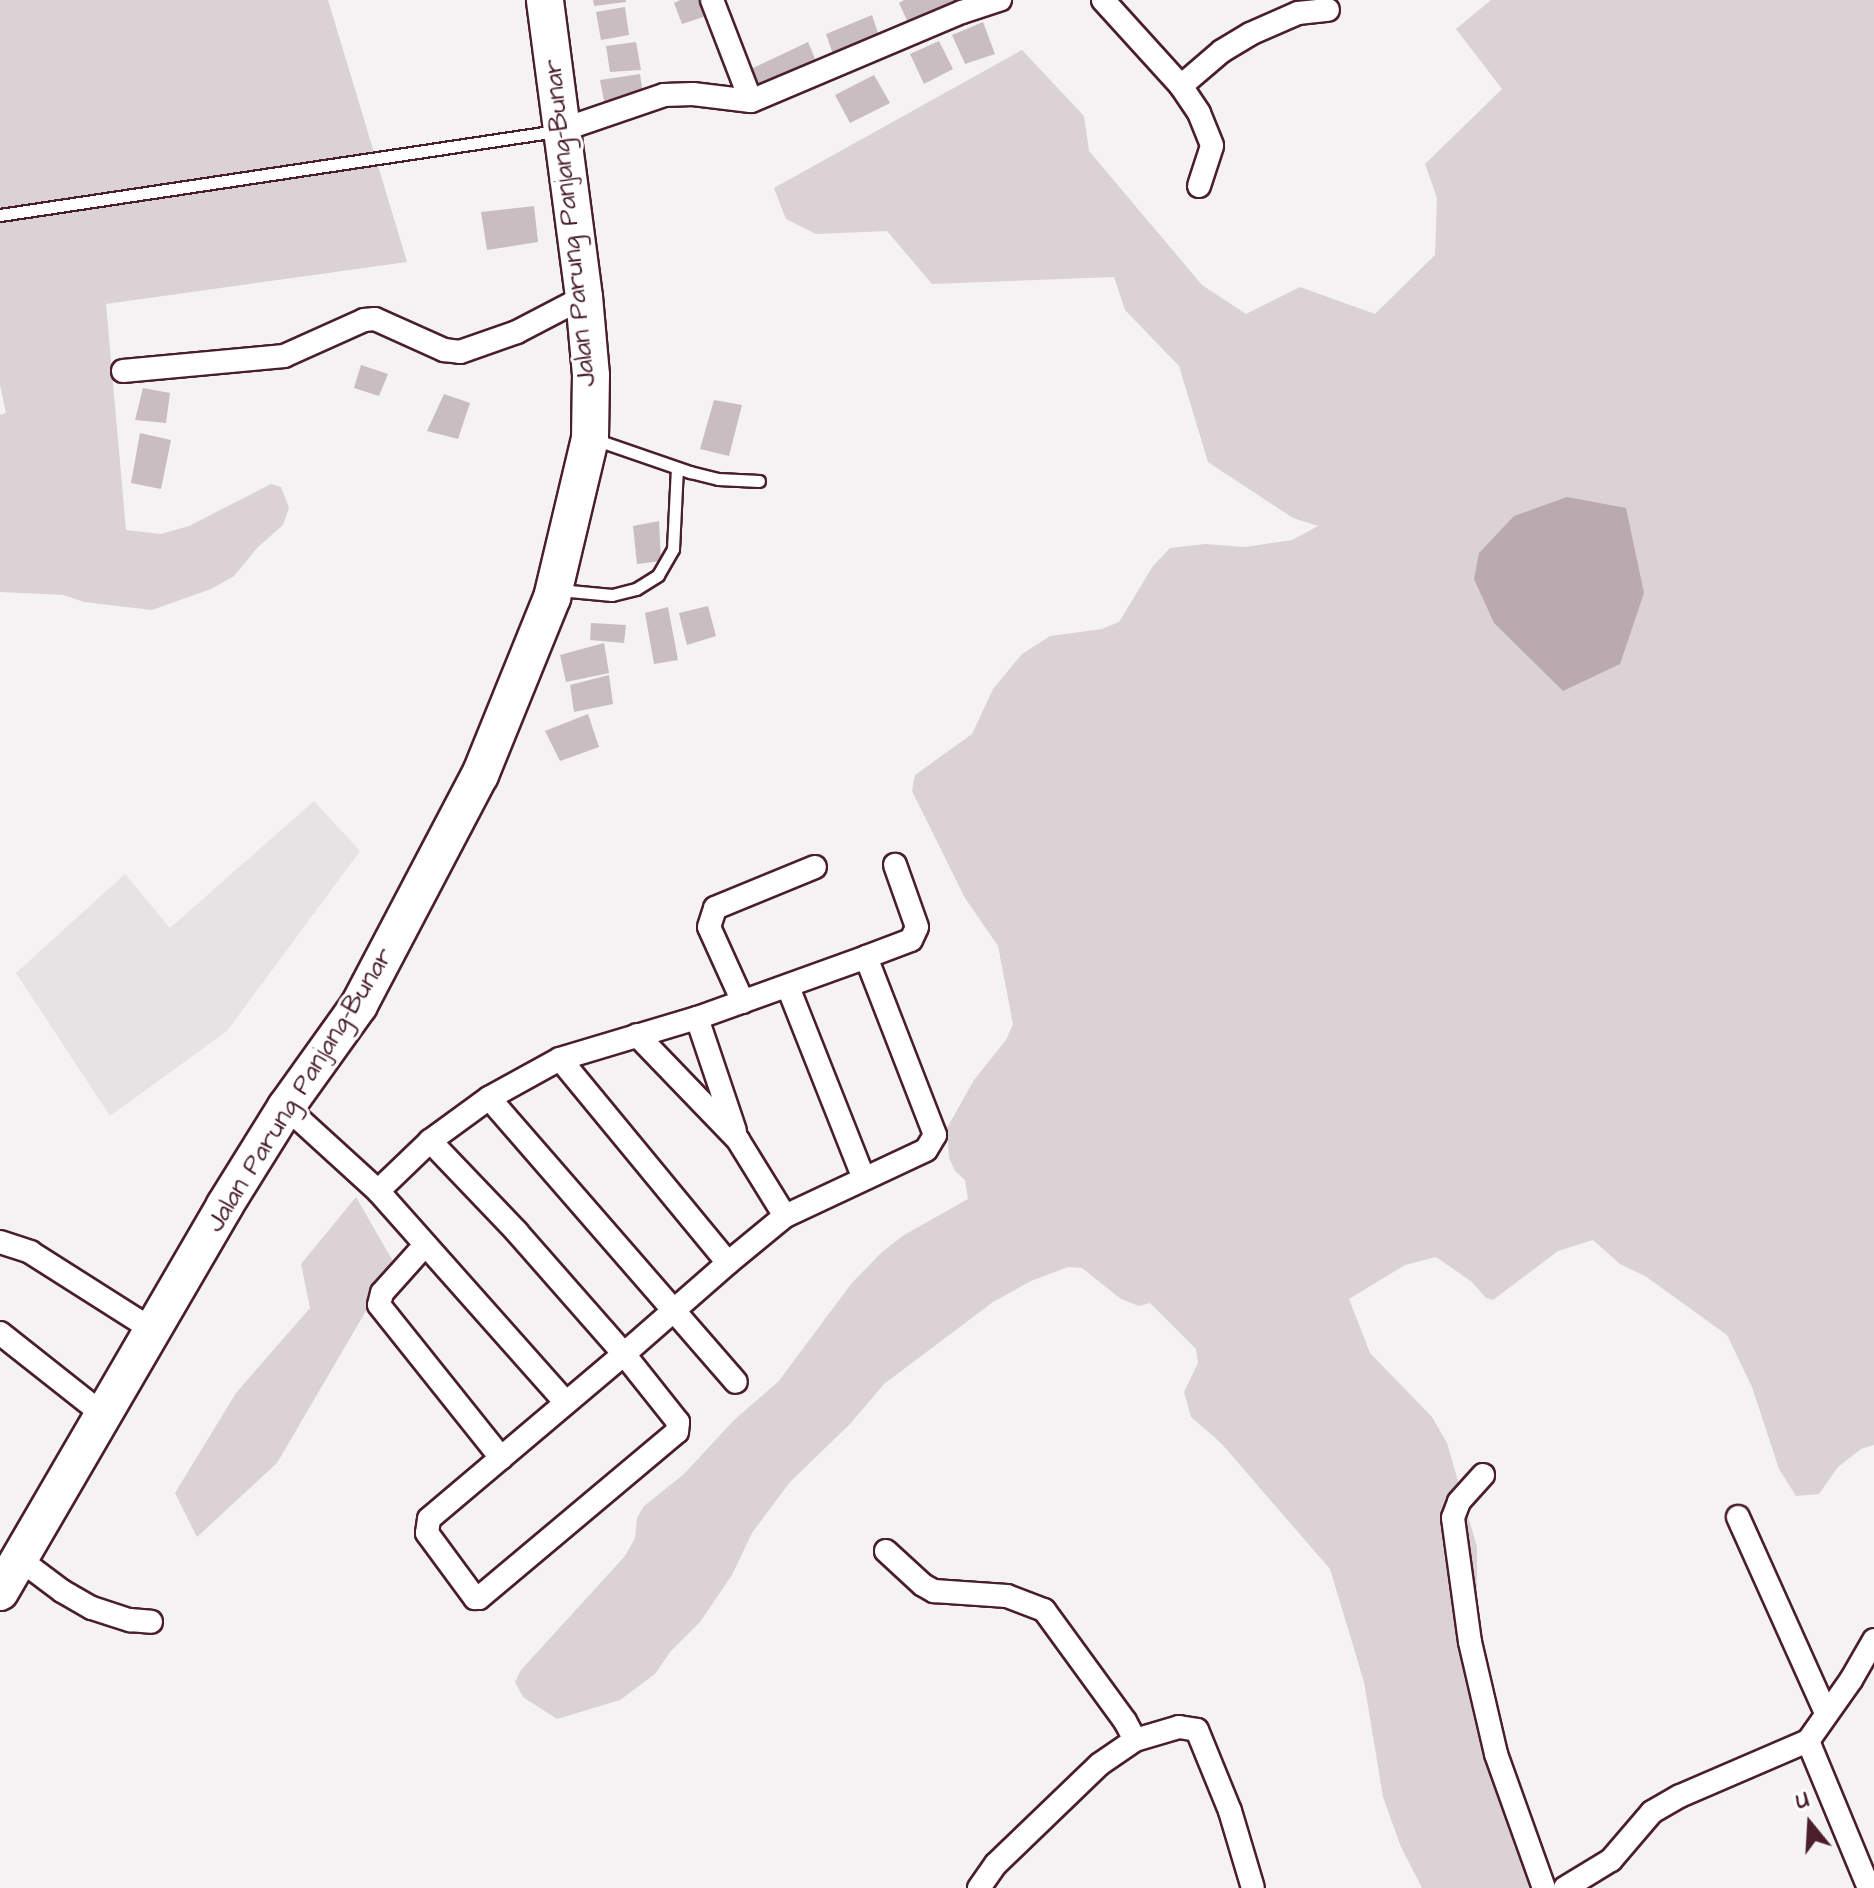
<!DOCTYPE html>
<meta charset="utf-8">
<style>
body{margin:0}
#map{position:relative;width:1874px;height:1888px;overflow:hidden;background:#f4f2f2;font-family:"Architects Daughter",sans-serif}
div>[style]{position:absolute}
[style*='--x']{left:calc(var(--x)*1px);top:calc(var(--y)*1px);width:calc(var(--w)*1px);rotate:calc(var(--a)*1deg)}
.built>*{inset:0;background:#e7e2e3}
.green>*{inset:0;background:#dbd2d5}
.water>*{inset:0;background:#baa9ae}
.building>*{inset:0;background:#cabdc1}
.roads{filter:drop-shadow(2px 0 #4a1f2b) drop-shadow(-2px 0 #4a1f2b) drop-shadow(0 2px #4a1f2b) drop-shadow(0 -2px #4a1f2b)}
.lane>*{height:11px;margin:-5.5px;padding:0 5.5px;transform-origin:5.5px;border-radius:5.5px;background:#fff}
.street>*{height:22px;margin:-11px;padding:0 11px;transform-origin:11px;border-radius:11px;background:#fff}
.primary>*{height:36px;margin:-18px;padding:0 18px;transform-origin:18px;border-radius:18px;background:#fff}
span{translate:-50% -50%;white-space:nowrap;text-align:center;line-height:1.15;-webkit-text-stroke:6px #fff;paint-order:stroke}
.street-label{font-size:26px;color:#4a1f2b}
.north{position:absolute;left:1770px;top:1784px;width:80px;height:80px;-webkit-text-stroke:6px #fff;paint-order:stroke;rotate:342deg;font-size:22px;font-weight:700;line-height:32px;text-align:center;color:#4a1f2b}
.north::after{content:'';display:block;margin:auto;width:28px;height:36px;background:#4a1f2b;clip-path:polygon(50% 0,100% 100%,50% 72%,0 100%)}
</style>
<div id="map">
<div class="built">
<div style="clip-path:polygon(314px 801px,360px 851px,227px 1031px,110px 1116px,16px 973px,125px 874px,170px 928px)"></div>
</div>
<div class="green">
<div style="clip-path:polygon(0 0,328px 0,407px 262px,106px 304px,126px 530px,161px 534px,189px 526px,271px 484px,281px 487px,289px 508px,283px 525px,257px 548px,234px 576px,211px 589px,152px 610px,84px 602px,63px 595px,0 592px,0 415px,6px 413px,0 385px)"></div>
<div style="clip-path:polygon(1491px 0,1874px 0,1874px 1445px,1861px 1449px,1838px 1467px,1819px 1494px,1796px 1496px,1779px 1469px,1752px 1387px,1727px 1335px,1645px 1276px,1620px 1264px,1593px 1240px,1558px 1251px,1493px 1300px,1486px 1298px,1472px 1282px,1436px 1257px,1405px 1265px,1349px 1299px,1370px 1353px,1432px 1417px,1447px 1443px,1477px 1547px,1477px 1637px,1490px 1695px,1534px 1825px,1536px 1844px,1538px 1840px,1555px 1888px,1422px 1888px,1401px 1847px,1383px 1797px,1364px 1682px,1330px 1569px,1221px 1443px,1191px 1417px,1184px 1392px,1198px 1363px,1196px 1349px,1150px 1303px,1139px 1306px,1121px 1299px,1082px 1268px,1068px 1267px,1031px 1281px,993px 1302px,884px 1384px,851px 1423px,790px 1482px,752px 1533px,732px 1575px,700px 1622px,671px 1651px,655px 1674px,620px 1700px,557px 1719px,523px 1697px,515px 1682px,521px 1670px,625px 1556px,635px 1538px,637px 1518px,644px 1506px,684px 1474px,734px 1420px,778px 1382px,851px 1284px,882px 1252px,904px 1235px,968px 1199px,965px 1180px,955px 1171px,949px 1158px,947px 1128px,974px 1080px,1006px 1040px,1013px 1024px,998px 946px,965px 898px,912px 791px,915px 775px,972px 734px,993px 689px,1022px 654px,1050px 636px,1102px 629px,1119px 622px,1153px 566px,1170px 548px,1205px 544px,1245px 547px,1292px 540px,1318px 526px,1293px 518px,1208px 462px,1179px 366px,1125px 310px,1114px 277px,932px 284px,887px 231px,816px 234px,786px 219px,774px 188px,1022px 50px,1084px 116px,1089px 151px,1202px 285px,1246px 314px,1300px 287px,1375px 314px,1435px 255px,1437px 198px,1425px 164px,1502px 89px,1456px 29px)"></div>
<div style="clip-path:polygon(356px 1197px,394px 1263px,277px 1463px,197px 1537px,175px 1493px,236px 1393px,310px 1308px,301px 1264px)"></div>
</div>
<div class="water">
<div style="clip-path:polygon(1567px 497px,1626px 508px,1644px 593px,1620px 664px,1563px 691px,1494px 623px,1474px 579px,1479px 553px,1514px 516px)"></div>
</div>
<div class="building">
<div style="clip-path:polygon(593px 0,626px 0,626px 2px,594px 6px)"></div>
<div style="clip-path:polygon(680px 0,704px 0,709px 15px,682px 24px,674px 3px)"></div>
<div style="clip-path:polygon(904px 0,963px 0,965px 4px,911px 29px,899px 3px)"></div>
<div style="clip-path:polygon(625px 7px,629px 35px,601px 40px,596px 12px)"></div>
<div style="clip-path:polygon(872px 15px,881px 42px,836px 63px,826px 34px)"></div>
<div style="clip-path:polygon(983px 22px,995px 54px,965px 64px,952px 35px)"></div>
<div style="clip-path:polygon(939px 41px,953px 69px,924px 84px,910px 54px)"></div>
<div style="clip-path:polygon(636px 42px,641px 70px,610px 72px,606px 46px)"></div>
<div style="clip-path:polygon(808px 42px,819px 68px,762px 94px,751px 69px)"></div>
<div style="clip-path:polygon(640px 74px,643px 94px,604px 101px,600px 80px)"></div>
<div style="clip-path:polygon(874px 75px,890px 103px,850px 123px,835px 95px)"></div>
<div style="clip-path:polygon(534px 206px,538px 242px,487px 250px,481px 212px)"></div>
<div style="clip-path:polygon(361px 365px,388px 374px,379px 396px,354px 388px)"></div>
<div style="clip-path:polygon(143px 388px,170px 393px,166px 423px,135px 420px)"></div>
<div style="clip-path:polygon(444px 394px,470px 403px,458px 439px,427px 431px)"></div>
<div style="clip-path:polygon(714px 400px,742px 405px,729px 456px,700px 449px)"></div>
<div style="clip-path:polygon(140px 433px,171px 440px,161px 489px,131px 483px)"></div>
<div style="clip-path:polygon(659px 521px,661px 561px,637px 564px,633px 526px)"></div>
<div style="clip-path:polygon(708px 606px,716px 636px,687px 645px,679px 613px)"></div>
<div style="clip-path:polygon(668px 607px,678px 660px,654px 664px,645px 613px)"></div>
<div style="clip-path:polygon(591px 623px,626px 625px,624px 643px,590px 640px)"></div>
<div style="clip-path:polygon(604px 643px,609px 673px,566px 682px,560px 655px)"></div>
<div style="clip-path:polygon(609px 675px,613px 704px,574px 712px,570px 685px)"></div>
<div style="clip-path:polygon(588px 714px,599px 747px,560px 761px,545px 731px)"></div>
</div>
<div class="roads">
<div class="lane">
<div style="--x:0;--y:215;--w:563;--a:-8.58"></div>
<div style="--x:594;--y:439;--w:102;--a:19"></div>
<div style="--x:690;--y:472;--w:29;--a:14"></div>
<div style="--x:718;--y:479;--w:41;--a:2.8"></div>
<div style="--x:559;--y:590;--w:53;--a:5.4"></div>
<div style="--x:612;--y:595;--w:25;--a:-14"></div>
<div style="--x:636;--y:589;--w:26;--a:-32"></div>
<div style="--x:658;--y:575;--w:30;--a:-60"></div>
<div style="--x:673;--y:549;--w:81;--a:-87.2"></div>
</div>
<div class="street">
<div style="--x:712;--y:0;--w:108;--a:68.9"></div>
<div style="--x:1103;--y:0;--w:116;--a:47.8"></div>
<div style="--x:1181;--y:86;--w:32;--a:56"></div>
<div style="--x:1199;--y:113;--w:35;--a:68"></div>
<div style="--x:1212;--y:146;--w:42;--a:108"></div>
<div style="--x:1181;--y:86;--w:54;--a:-40.5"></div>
<div style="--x:1222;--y:51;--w:33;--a:-31"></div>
<div style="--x:1250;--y:34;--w:52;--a:-23.6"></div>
<div style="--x:1298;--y:13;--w:30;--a:-6"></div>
<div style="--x:562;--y:130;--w:108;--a:-18.9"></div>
<div style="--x:664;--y:95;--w:29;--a:-2"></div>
<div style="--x:693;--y:94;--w:58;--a:6.9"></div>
<div style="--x:751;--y:101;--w:229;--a:-22.9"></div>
<div style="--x:962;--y:12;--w:40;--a:-18"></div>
<div style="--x:123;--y:371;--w:162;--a:-5.3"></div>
<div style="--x:284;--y:356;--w:88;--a:-24.2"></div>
<div style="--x:364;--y:320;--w:11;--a:-5"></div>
<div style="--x:375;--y:319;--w:76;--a:24.2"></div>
<div style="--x:444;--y:350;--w:16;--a:7"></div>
<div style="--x:460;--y:352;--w:60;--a:-19.3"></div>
<div style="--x:517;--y:332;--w:76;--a:-27.6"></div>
<div style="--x:866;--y:957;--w:48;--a:-20.7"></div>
<div style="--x:911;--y:940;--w:14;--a:-65"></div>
<div style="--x:917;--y:927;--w:66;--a:-109.5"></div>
<div style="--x:788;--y:987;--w:206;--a:68.4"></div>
<div style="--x:743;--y:1002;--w:82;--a:-114.4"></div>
<div style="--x:709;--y:927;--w:20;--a:-72"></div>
<div style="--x:715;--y:908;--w:108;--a:-22.3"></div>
<div style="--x:697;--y:1018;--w:119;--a:71.4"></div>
<div style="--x:637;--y:1035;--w:146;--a:46.1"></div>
<div style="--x:738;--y:1140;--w:89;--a:58.3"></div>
<div style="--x:560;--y:1059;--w:264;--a:50.5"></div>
<div style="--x:489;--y:1098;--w:376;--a:49"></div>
<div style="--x:286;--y:1107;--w:125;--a:42.4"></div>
<div style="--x:378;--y:1191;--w:283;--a:48.4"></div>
<div style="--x:378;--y:1191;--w:72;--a:-43.9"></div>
<div style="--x:430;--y:1141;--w:73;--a:-36.1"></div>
<div style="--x:489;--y:1098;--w:81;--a:-28.8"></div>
<div style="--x:560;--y:1059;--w:143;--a:-16.7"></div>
<div style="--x:697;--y:1018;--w:180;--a:-19.8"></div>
<div style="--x:866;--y:957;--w:191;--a:68.8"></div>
<div style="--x:935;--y:1135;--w:17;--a:121"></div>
<div style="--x:926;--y:1150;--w:156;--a:154.9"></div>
<div style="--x:785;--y:1216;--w:74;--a:140.5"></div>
<div style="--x:728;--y:1263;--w:138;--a:138.8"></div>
<div style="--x:624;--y:1354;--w:255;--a:139.8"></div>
<div style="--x:429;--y:1519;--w:14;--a:98"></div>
<div style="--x:427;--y:1533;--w:81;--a:53.6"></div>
<div style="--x:475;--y:1598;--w:4;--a:0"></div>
<div style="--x:479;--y:1598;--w:258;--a:-40"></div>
<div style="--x:677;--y:1432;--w:10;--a:-84"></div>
<div style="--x:678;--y:1422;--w:87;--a:-128.5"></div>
<div style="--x:624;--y:1354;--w:162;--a:-131.3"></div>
<div style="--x:517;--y:1232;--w:126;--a:-133.7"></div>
<div style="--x:0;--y:1242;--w:32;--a:18"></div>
<div style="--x:30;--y:1252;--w:146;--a:32.4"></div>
<div style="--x:425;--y:1245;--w:64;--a:131.9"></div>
<div style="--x:382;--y:1293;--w:12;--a:104"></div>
<div style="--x:379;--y:1305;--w:196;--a:51.4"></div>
<div style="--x:0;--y:1333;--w:132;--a:38.3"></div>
<div style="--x:1483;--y:1475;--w:36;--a:132"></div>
<div style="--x:1459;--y:1502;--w:17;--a:111"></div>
<div style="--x:1453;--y:1518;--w:125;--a:82.2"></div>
<div style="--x:1470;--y:1642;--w:115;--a:76.9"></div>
<div style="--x:1496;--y:1754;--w:142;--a:70.3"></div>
<div style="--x:1738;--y:1517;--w:215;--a:65.8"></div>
<div style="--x:886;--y:1551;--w:50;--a:42.6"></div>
<div style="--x:923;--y:1585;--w:13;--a:29"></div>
<div style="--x:934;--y:1591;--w:73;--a:3.9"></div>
<div style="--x:1007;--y:1596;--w:40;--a:21"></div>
<div style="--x:1044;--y:1610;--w:137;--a:53.9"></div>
<div style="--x:1125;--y:1721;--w:21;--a:62"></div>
<div style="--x:18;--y:1558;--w:55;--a:36.9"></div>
<div style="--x:62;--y:1591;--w:34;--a:30"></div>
<div style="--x:92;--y:1608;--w:40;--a:18"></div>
<div style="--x:130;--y:1620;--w:21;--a:5"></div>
<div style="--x:1808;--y:1741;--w:159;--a:67.5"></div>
<div style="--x:979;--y:1888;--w:29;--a:-55"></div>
<div style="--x:996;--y:1864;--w:144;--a:-43.9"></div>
<div style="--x:1100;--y:1764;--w:42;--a:-34.4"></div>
<div style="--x:1135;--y:1740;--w:46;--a:-16.5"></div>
<div style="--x:1179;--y:1727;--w:18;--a:9"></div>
<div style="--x:1197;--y:1730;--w:87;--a:67.8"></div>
<div style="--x:1230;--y:1811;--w:80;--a:73.4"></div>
<div style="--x:1565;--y:1888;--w:54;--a:-31.3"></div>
<div style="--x:1611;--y:1860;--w:63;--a:-49.5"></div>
<div style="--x:1652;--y:1812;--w:32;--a:-30"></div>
<div style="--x:1680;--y:1796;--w:139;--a:-23.3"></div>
<div style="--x:1808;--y:1741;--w:75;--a:-54.8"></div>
<div style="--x:1851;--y:1680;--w:46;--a:-60.1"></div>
</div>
<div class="primary">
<div style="--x:0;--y:1592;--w:448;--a:-59.8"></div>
<div style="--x:225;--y:1205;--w:115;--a:-58.1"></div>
<div style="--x:286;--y:1107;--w:125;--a:-54.4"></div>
<div style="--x:359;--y:1005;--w:260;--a:-62.3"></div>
<div style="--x:480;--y:775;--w:191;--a:-67.9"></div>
<div style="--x:552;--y:598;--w:164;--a:-76.6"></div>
<div style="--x:590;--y:438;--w:63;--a:-89.1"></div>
<div style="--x:591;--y:375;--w:78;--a:-95.1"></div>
<div style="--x:584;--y:297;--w:300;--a:-97.5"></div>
</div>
</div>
<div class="street-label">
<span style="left:570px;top:223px;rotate:-96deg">Jalan Parung Panjang–Bunar</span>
<span style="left:300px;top:1090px;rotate:-58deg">Jalan Parung Panjang–Bunar</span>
</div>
<div class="north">U</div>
</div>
